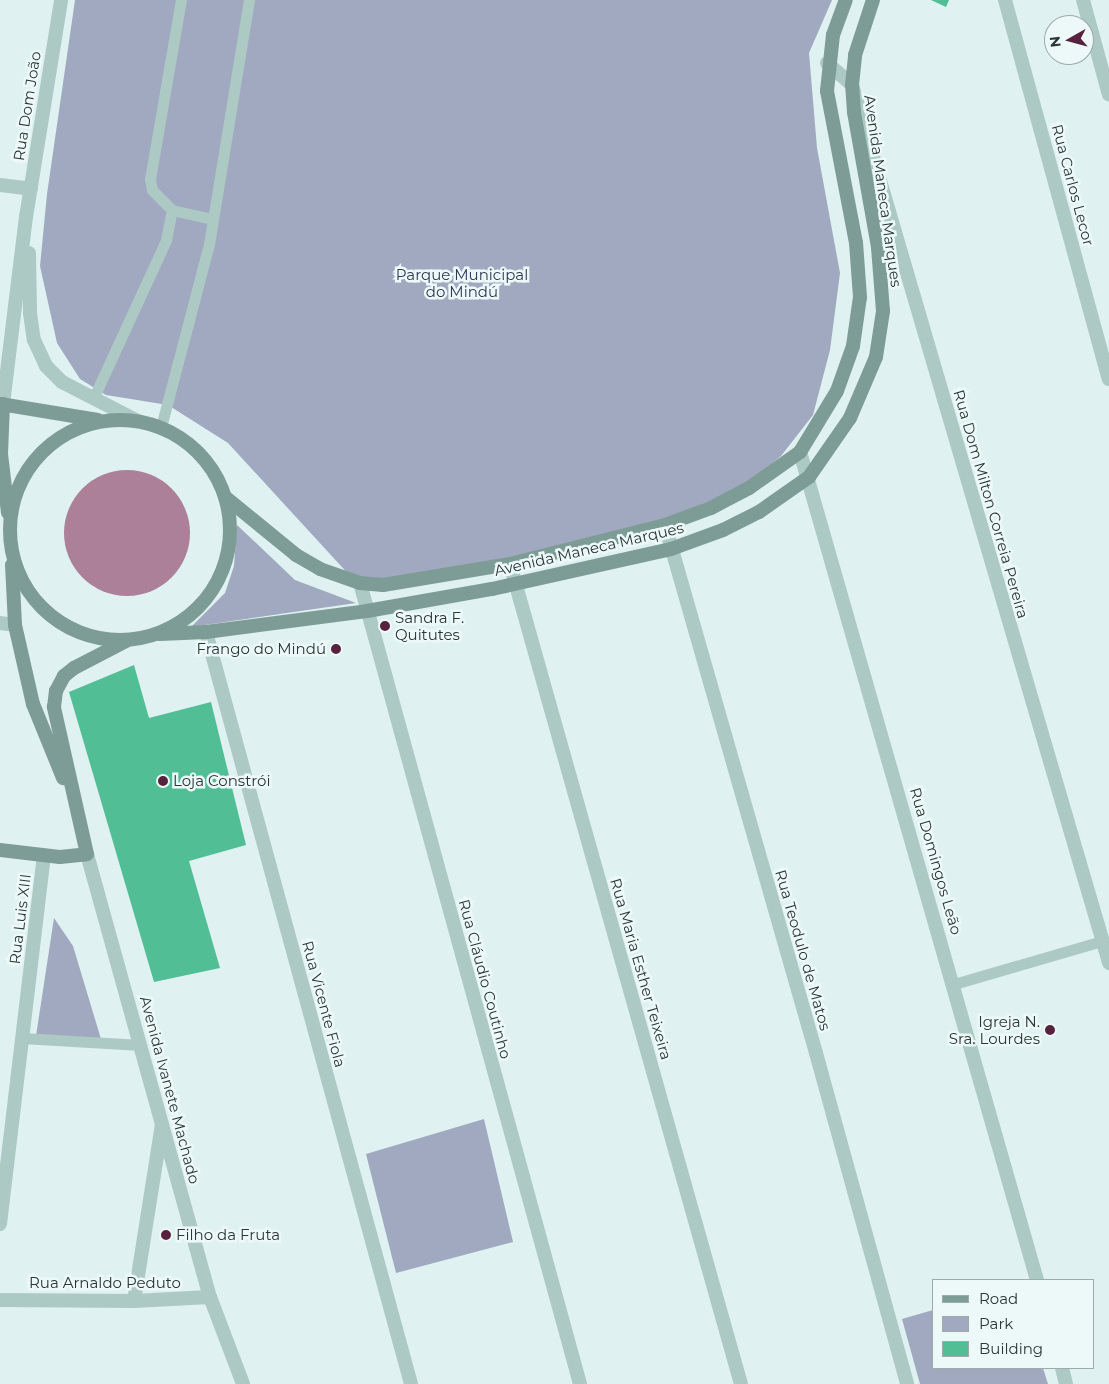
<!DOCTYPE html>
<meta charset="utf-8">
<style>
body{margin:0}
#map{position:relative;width:1109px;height:1384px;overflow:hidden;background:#dff1f0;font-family:Montserrat,sans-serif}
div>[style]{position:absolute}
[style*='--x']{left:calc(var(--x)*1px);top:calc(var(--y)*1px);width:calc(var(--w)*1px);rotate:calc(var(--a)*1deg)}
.green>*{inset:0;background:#a0a9c0}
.water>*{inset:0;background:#ad8099}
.round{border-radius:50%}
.building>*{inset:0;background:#51be96}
.service>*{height:11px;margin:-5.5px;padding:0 5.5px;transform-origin:5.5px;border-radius:5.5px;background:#acc9c4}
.minor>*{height:14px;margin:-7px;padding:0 7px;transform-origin:7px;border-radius:7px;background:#acc9c4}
.tertiary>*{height:14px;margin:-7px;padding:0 7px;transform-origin:7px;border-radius:7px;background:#acc9c4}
.secondary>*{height:14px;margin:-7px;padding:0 7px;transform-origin:7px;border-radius:7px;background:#7d9c95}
.secondary>.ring{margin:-7px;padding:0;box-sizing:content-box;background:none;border:14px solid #7d9c95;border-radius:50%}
.dots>*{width:14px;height:14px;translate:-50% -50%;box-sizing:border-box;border:2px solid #ecf9f8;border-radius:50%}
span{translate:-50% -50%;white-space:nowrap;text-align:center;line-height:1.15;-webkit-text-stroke:5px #ecf9f8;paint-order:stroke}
.street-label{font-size:15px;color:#2a3734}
.park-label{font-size:15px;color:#303854}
.poi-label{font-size:15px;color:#2a3734}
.left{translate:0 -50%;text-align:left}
.right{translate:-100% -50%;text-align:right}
.legend{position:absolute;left:932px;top:1279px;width:162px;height:90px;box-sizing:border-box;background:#ecf9f8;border:1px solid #9eabaa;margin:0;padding:6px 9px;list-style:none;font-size:15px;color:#2a3734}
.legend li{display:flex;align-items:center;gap:10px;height:25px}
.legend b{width:25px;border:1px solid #9eabaa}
.north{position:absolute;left:1044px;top:15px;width:50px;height:50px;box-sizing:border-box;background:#ecf9f8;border:1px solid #9eabaa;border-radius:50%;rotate:263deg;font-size:14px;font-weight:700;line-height:20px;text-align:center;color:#2a3734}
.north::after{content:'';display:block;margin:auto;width:18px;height:22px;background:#56223e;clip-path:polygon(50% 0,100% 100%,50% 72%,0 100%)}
</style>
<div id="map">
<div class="green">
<div style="clip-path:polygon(75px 0,832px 0,809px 53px,817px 148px,840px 273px,830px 350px,813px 415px,781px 456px,741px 489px,649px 525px,404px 583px,352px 578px,228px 443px,168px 405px,106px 395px,80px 379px,57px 343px,40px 266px,47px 194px)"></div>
<div style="clip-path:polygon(237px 525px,295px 580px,356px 603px,191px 627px,225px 593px,234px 566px)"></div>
<div style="clip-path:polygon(54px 918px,73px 946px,101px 1039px,36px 1036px)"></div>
<div style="clip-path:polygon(484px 1119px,513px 1242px,396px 1273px,366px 1154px)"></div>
<div style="clip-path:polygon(933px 1310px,933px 1368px,1043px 1368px,1048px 1384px,920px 1384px,902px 1319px)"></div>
</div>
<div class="water">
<div class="round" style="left:64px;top:470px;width:126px;height:126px"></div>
</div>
<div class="building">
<div style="clip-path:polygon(931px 0,949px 0,946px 7px)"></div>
<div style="clip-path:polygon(134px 665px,149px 718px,211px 702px,246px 845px,189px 861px,220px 968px,154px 982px,69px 692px)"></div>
</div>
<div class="service">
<div style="--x:172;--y:210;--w:42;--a:12.4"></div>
<div style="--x:93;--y:399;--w:175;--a:-65.3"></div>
<div style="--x:166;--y:240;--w:31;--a:-79"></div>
<div style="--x:172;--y:210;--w:28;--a:-135"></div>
<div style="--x:152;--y:190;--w:11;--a:-100"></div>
<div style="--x:150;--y:179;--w:182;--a:-80.2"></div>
<div style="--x:161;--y:427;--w:189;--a:-75.3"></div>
<div style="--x:209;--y:244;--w:247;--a:-80.7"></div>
<div style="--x:954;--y:984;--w:154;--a:-16.2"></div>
<div style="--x:22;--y:1038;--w:119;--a:3.4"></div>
</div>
<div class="minor">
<div style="--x:1005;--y:0;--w:393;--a:74.7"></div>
<div style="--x:827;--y:63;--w:33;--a:41"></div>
<div style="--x:852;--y:85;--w:915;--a:73.68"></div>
<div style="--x:0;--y:185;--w:31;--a:7"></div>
<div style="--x:800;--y:452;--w:861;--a:74.03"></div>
<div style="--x:665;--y:525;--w:549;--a:74.04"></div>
<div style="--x:816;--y:1053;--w:343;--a:74.6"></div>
<div style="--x:510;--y:564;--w:852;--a:74.27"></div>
<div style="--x:360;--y:583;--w:831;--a:74.64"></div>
<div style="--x:0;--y:623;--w:15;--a:8"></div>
<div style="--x:206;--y:632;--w:779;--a:74.75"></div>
<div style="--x:0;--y:1224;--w:371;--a:-83.2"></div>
<div style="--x:0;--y:1300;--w:134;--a:0.4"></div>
<div style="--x:134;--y:1301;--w:76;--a:-3"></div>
<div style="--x:134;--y:1301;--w:179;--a:-81"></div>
<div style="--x:1062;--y:1368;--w:16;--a:76"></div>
</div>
<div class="tertiary">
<div style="--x:1083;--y:0;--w:98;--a:74.7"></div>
<div style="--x:29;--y:253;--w:60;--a:89"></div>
<div style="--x:30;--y:313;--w:27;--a:82"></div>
<div style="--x:34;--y:340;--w:29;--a:65"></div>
<div style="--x:46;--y:366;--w:23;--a:45"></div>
<div style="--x:62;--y:382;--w:85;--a:27.2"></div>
<div style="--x:3;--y:404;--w:188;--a:-83"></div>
<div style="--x:26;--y:217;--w:220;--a:-80.8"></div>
<div style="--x:87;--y:854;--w:460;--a:74.5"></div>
<div style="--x:210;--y:1297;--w:93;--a:69.2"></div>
</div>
<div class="secondary">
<div style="--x:0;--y:404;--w:99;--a:9.3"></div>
<div style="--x:3;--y:404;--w:50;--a:92.3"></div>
<div style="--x:1;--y:454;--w:59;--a:83.2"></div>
<div class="ring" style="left:10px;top:420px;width:206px;height:206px"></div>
<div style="--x:225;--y:497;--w:92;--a:39.2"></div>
<div style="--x:296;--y:555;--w:28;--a:30"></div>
<div style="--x:320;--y:569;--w:42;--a:19.3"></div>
<div style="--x:360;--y:583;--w:23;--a:5"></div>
<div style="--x:383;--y:585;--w:129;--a:-9.4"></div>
<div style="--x:510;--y:564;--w:160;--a:-14.1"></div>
<div style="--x:665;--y:525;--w:49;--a:-20.3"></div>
<div style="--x:711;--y:508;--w:43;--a:-27.8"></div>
<div style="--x:749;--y:488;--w:62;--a:-35.2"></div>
<div style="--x:800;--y:452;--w:71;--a:-58.8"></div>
<div style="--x:837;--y:391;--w:48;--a:-70.4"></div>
<div style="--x:853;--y:346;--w:49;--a:-81.9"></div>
<div style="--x:860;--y:297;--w:54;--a:-94.2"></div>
<div style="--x:856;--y:243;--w:155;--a:-100.8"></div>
<div style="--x:827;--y:91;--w:56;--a:-83.9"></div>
<div style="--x:833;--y:35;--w:37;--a:-70"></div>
<div style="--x:12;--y:565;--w:60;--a:87.1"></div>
<div style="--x:15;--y:625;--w:81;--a:77.2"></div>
<div style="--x:33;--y:704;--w:80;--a:67.9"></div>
<div style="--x:160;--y:634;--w:46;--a:-2.5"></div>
<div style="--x:206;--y:632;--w:162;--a:-7.4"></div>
<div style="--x:367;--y:611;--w:127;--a:-10"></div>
<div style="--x:492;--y:589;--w:183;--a:-12.6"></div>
<div style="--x:671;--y:549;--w:55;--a:-20.1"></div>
<div style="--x:723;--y:530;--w:40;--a:-26.6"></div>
<div style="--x:759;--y:512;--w:61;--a:-35"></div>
<div style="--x:809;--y:477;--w:72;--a:-55.2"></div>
<div style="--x:850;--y:418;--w:66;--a:-66.9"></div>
<div style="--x:876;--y:357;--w:47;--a:-81.3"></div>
<div style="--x:883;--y:311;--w:64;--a:-94.5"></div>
<div style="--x:878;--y:247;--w:137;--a:-100.1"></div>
<div style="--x:854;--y:112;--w:27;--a:-94"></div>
<div style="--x:852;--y:85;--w:30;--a:-84"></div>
<div style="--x:855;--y:55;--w:58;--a:-71.9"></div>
<div style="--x:0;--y:850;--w:60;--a:6.7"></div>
<div style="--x:60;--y:857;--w:27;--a:-6"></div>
<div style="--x:87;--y:854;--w:151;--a:-102.7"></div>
<div style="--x:54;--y:707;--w:16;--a:-83"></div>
<div style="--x:56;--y:691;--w:17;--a:-62"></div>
<div style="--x:64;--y:676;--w:13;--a:-39"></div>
<div style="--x:74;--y:668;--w:59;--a:-27.4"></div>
</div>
<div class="dots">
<div style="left:385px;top:626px;background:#56223e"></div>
<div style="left:336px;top:649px;background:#56223e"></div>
<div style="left:163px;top:781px;background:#56223e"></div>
<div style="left:1050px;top:1030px;background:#56223e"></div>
<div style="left:166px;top:1235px;background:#56223e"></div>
</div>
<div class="street-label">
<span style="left:27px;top:106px;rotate:-81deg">Rua Dom João</span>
<span style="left:1073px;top:185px;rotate:75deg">Rua Carlos Lecor</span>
<span style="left:883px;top:191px;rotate:82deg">Avenida Maneca Marques</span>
<span style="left:991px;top:504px;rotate:74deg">Rua Dom Milton Correia Pereira</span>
<span style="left:589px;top:549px;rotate:-13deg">Avenida Maneca Marques</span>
<span style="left:936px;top:861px;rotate:74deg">Rua Domingos Leão</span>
<span style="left:20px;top:919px;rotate:-83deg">Rua Luis XIII</span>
<span style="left:803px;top:950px;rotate:74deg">Rua Teodulo de Matos</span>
<span style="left:641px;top:969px;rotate:74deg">Rua Maria Esther Teixeira</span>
<span style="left:485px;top:979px;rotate:75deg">Rua Cláudio Coutinho</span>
<span style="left:324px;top:1004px;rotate:75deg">Rua Vicente Fiola</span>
<span style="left:170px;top:1090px;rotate:75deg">Avenida Ivanete Machado</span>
<span style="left:105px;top:1283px">Rua Arnaldo Peduto</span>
</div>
<div class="park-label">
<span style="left:462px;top:283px">Parque Municipal<br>do Mindú</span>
</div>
<div class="poi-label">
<span class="left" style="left:395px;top:626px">Sandra F.<br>Quitutes</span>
<span class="right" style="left:326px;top:649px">Frango do Mindú</span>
<span class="left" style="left:173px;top:781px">Loja Constrói</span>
<span class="right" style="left:1040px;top:1030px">Igreja N.<br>Sra. Lourdes</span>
<span class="left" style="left:176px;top:1235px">Filho da Fruta</span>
</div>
<ul class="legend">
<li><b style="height:6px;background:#7d9c95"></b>Road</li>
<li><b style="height:14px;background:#a0a9c0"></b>Park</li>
<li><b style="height:14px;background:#51be96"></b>Building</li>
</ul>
<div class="north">N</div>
</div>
